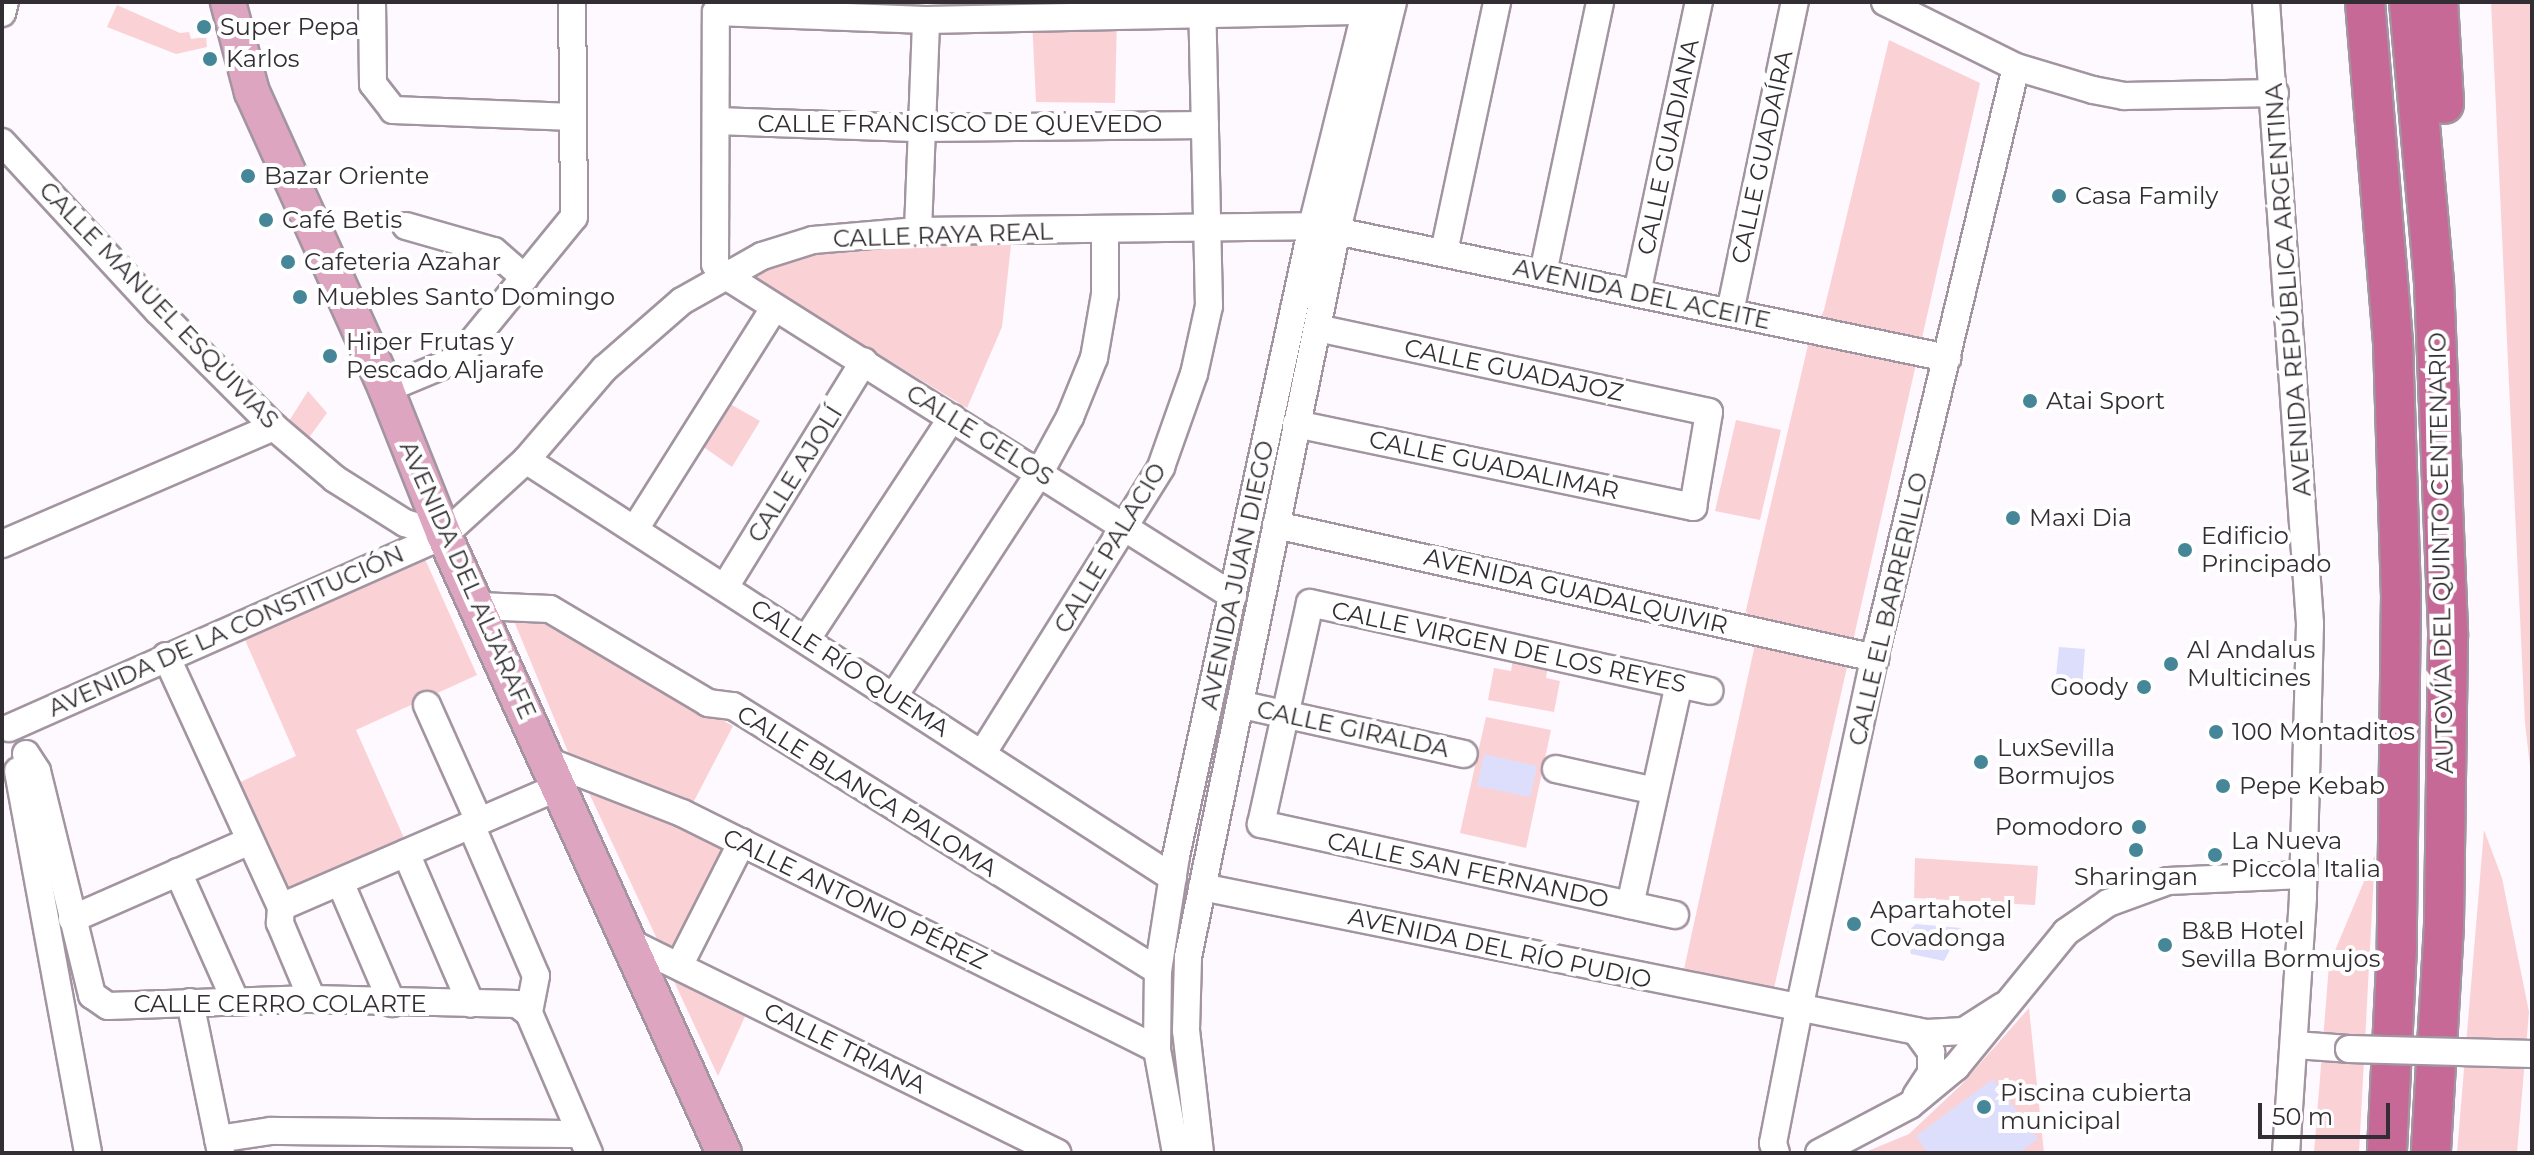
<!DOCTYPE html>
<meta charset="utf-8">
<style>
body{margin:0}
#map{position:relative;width:2534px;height:1155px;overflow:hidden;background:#fef9fe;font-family:Montserrat,sans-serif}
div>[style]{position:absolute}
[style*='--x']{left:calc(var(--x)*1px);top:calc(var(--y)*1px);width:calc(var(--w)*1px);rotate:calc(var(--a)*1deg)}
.green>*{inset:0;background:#fad2d5}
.water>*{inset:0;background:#dddefc}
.roads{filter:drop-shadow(2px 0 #a295a1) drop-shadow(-2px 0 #a295a1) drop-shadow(0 2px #a295a1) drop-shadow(0 -2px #a295a1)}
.minor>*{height:26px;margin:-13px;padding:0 13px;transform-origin:13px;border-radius:13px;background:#fff}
.major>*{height:34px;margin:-17px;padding:0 17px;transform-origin:17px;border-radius:17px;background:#dda5c0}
.highway>*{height:38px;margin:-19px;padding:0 19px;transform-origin:19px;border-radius:19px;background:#c66996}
.bridges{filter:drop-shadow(2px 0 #a295a1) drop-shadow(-2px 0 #a295a1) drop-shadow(0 2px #a295a1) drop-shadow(0 -2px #a295a1)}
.minor-bridge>*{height:26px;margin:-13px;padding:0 13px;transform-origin:13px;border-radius:13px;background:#fff}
.dots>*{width:22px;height:22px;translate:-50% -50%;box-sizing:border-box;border:4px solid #fff;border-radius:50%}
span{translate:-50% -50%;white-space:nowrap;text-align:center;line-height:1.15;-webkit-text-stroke:8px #fff;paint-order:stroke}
.poi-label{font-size:24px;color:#332e33}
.left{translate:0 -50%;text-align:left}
.right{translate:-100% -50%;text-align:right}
.street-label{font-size:24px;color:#332e33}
.frame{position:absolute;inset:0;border:4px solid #332e33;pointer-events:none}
.scale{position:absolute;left:2258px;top:1103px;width:132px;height:36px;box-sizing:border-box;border:4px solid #332e33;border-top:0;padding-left:10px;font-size:24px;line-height:28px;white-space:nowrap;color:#332e33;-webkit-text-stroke:6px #fff;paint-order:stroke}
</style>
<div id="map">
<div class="green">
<div style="clip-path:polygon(2491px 2px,2532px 2px,2532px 784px,2525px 723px)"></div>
<div style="clip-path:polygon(117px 5px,180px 33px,189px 32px,191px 39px,206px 37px,207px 47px,176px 54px,107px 27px)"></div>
<div style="clip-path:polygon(1117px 18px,1115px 103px,1036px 102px,1032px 19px)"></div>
<div style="clip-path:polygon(1889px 40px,1980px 83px,1774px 988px,1684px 969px,1754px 649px,1746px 610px,1808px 345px,1824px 310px)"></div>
<div style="clip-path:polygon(1011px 245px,1002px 327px,967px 408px,739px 269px,838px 247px)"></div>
<div style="clip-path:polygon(308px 391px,327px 413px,308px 439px,289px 421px)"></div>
<div style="clip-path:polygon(725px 401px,760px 421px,732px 467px,698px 443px)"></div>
<div style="clip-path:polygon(1736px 420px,1781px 430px,1760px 520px,1715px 511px)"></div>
<div style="clip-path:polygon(425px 559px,477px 675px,356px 730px,404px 838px,284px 893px,236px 784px,296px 756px,245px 640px)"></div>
<div style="clip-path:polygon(539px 617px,733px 726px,692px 805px,573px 764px,514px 621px)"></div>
<div style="clip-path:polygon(1513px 658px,1548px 664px,1546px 678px,1560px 681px,1554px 712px,1488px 700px,1494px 668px,1511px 671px)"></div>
<div style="clip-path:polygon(1486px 717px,1551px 730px,1526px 848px,1460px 833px)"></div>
<div style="clip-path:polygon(589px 793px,727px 844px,674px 949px,657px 939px)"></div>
<div style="clip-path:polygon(2484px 830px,2502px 878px,2529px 1012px,2517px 1153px,2457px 1153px)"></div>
<div style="clip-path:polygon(2375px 855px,2359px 1153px,2314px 1153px,2329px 965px)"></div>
<div style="clip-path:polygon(1915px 858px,2038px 866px,2035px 905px,1914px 898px)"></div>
<div style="clip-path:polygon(671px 975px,747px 1012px,718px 1076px)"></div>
<div style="clip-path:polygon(2029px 1008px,2044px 1153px,1863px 1153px,1909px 1134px,1961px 1085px)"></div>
</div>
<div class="water">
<div style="clip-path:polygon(2059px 647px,2085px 649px,2082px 688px,2055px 686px)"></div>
<div style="clip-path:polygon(1484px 754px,1537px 766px,1530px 797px,1477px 786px)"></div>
<div style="clip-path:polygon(1916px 924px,1961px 928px,1944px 961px,1911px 954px,1906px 933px)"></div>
<div style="clip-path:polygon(1993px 1079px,2038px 1139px,2019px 1153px,1928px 1153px,1916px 1136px)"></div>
</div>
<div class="roads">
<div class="minor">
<div style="--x:372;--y:2;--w:82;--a:89.3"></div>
<div style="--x:373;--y:84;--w:33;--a:52"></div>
<div style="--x:393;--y:110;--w:180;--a:2.2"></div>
<div style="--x:1885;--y:2;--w:146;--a:26.4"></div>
<div style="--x:2016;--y:67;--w:80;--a:16.6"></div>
<div style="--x:2093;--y:90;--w:32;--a:11"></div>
<div style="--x:2124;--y:96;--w:151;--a:-1.1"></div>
<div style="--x:2266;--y:2;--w:624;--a:85.95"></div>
<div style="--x:2310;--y:624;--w:274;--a:91.5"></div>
<div style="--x:2303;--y:898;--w:256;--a:93.8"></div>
<div style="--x:2;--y:13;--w:11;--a:-75"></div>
<div style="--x:716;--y:121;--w:205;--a:2"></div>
<div style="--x:921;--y:128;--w:284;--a:-0.6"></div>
<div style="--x:2;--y:142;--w:230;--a:47.3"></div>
<div style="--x:158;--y:311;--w:164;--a:45"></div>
<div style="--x:274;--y:427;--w:80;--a:40.4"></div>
<div style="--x:335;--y:479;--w:83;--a:32.2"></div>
<div style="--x:405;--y:523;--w:41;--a:17.1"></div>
<div style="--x:406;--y:226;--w:91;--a:15.9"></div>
<div style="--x:494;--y:251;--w:41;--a:41.1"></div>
<div style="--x:918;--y:231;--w:211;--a:-87.8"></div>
<div style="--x:1444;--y:252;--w:256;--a:-78"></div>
<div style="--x:1543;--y:273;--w:277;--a:-78.1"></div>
<div style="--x:1637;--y:293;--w:298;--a:-78"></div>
<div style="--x:1730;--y:312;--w:317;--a:-78.2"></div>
<div style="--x:386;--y:389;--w:78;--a:-22.6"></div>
<div style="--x:458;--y:359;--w:183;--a:-50.8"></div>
<div style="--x:574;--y:217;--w:215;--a:-90.5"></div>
<div style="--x:1296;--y:424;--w:406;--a:11.8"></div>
<div style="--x:1693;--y:507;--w:96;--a:-80.4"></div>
<div style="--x:1709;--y:412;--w:400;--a:-167.9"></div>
<div style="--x:526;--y:460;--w:770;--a:32.86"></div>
<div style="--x:1276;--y:525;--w:614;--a:12.52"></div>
<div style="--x:635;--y:529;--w:261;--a:-57.8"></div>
<div style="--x:2;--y:544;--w:296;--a:-23.3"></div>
<div style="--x:725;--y:587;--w:265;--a:-58.4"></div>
<div style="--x:1233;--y:596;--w:600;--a:-147.74"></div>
<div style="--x:726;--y:276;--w:16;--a:-133"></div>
<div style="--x:715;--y:264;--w:252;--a:-89.8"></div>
<div style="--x:716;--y:12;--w:210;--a:2.2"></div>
<div style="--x:926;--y:20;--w:440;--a:-1.2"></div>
<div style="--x:479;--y:606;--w:71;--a:2.4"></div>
<div style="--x:550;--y:609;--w:184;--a:30.7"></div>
<div style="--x:708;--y:703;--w:25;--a:7"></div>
<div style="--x:733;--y:706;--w:501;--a:31.94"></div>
<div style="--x:806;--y:640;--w:266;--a:-56.7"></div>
<div style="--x:166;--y:656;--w:276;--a:65.4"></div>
<div style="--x:281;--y:907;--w:16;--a:94"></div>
<div style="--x:280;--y:923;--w:82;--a:67.2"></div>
<div style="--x:894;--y:696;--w:267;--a:-56.9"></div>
<div style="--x:1040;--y:472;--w:63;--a:-61.4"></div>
<div style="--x:1070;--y:417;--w:64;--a:-67.9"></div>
<div style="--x:1094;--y:358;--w:65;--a:-80.2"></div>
<div style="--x:1105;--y:294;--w:64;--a:-90"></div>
<div style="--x:427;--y:705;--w:127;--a:65.9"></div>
<div style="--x:1243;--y:705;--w:226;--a:12.5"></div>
<div style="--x:9;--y:728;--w:476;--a:-23.9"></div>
<div style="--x:444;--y:535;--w:111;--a:-42.4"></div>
<div style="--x:526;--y:460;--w:120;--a:-49.4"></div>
<div style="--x:604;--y:369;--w:103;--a:-41.1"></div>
<div style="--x:682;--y:301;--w:92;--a:-29.4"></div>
<div style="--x:762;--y:256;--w:53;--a:-17.4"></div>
<div style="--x:813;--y:240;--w:105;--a:-4.9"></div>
<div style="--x:918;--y:231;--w:394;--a:-0.7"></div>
<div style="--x:1312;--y:226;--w:649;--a:11.74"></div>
<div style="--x:26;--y:754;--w:20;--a:57"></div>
<div style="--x:37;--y:771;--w:231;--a:76.2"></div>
<div style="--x:92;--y:995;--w:19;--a:35"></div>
<div style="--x:108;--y:1006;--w:204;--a:-2"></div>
<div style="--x:312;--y:999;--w:205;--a:1.4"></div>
<div style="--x:517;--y:1004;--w:15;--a:37"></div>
<div style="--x:982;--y:754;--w:338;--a:-58"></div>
<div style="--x:1161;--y:467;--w:99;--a:-70.5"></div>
<div style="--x:1194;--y:374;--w:70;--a:-77.6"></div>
<div style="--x:1209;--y:306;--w:304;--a:-91.3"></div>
<div style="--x:548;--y:761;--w:144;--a:21.2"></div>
<div style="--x:682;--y:813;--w:530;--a:26.42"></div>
<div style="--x:1556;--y:769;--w:101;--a:12.5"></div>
<div style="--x:18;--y:771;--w:388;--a:79.6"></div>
<div style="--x:471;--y:825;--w:164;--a:66.7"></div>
<div style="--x:536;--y:976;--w:38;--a:101"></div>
<div style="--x:406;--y:853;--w:164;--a:66.7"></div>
<div style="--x:178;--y:872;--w:140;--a:66"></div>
<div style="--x:340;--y:882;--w:132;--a:66.7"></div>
<div style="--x:1202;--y:887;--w:740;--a:11.39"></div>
<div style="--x:1927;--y:1033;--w:37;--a:-3"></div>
<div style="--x:1964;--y:1031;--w:46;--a:-32.7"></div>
<div style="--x:1630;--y:905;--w:226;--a:-77.5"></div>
<div style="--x:281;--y:907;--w:302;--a:-23.4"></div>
<div style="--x:1675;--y:915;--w:424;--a:-167.6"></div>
<div style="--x:1261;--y:824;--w:226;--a:-77.5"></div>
<div style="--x:1310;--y:603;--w:409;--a:12.4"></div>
<div style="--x:72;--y:919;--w:194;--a:-23.7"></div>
<div style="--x:633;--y:944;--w:473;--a:26.2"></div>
<div style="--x:679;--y:966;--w:139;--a:-63.1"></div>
<div style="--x:190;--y:1002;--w:154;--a:78.4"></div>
<div style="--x:529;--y:1013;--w:152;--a:66.8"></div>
<div style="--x:1916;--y:1031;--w:26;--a:54"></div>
<div style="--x:1931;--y:1052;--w:21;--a:90"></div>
<div style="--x:1931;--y:1073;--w:27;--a:123"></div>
<div style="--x:2295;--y:1045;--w:54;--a:4.2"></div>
<div style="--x:218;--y:1139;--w:54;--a:-8.6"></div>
<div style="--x:271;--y:1131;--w:309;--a:0.6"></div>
<div style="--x:1176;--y:1153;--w:106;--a:-100.4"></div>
<div style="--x:1157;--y:1049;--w:78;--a:-89.3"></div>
<div style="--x:1158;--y:971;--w:116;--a:-81.1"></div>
<div style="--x:1176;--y:856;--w:645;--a:-77.82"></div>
<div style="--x:1312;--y:226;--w:231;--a:-76"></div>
<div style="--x:1200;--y:1153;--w:124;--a:-96.5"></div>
<div style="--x:1186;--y:1030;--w:73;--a:-88.4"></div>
<div style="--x:1188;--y:957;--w:742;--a:-78.42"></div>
<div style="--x:1337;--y:230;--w:235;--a:-76.2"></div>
<div style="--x:1776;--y:1153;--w:10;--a:-107"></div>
<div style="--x:1773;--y:1143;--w:136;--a:-79"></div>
<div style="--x:1799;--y:1009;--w:375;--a:-77.9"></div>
<div style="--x:1878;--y:642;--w:591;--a:-76.5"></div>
<div style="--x:1819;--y:1153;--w:103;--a:-27.8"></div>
<div style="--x:1910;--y:1105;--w:60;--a:-39.6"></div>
<div style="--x:1956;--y:1067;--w:174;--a:-50.8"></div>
<div style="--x:2066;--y:932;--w:51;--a:-34.6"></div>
<div style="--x:2108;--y:903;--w:64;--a:-20.1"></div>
<div style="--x:2168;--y:881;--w:135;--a:-2.5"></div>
</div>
<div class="major">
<div style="--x:228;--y:2;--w:93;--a:75.1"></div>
<div style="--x:252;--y:92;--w:326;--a:65.7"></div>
<div style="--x:386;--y:389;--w:157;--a:68.3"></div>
<div style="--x:444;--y:535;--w:678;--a:65.63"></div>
</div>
<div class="highway">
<div style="--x:2365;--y:2;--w:341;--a:85.3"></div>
<div style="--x:2393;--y:342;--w:253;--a:88.2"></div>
<div style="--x:2401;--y:595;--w:351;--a:90.7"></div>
<div style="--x:2397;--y:946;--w:207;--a:92.8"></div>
<div style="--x:2409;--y:2;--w:281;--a:84.9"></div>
<div style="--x:2434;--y:282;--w:354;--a:87.7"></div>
<div style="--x:2448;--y:636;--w:289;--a:90.8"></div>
<div style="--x:2444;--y:925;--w:228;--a:93.3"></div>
<div style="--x:2438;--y:2;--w:102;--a:86.6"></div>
</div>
</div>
<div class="bridges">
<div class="minor-bridge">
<div style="--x:2349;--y:1049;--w:183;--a:1.6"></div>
</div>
</div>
<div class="dots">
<div style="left:204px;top:27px;background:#468699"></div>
<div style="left:210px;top:59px;background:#468699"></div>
<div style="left:248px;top:176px;background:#468699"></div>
<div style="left:2059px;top:196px;background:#468699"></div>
<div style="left:266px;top:220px;background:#468699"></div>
<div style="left:288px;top:262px;background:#468699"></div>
<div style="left:300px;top:297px;background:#468699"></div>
<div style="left:330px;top:356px;background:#468699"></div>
<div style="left:2030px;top:401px;background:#468699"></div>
<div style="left:2013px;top:518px;background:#468699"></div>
<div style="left:2185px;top:550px;background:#468699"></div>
<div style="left:2171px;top:664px;background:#468699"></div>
<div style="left:2144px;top:687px;background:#468699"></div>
<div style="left:2216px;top:732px;background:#468699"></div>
<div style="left:1981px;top:762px;background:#468699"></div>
<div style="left:2223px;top:786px;background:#468699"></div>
<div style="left:2139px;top:827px;background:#468699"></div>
<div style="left:2136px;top:850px;background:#468699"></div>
<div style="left:2215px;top:855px;background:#468699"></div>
<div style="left:1854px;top:924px;background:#468699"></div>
<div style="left:2165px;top:945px;background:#468699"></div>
<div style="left:1984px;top:1107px;background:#468699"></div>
</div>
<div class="poi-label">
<span class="left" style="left:220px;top:27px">Super Pepa</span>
<span class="left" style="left:226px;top:59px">Karlos</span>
<span class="left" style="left:264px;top:176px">Bazar Oriente</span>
<span class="left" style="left:2075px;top:196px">Casa Family</span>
<span class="left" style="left:282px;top:220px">Café Betis</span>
<span class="left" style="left:304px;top:262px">Cafeteria Azahar</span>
<span class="left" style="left:316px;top:297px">Muebles Santo Domingo</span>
<span class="left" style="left:346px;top:356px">Hiper Frutas y<br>Pescado Aljarafe</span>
<span class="left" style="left:2046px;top:401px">Atai Sport</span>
<span class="left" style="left:2029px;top:518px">Maxi Dia</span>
<span class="left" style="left:2201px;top:550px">Edificio<br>Principado</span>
<span class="left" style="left:2187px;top:664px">Al Andalus<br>Multicines</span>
<span class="right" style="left:2128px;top:687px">Goody</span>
<span class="left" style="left:2232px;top:732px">100 Montaditos</span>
<span class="left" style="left:1997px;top:762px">LuxSevilla<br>Bormujos</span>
<span class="left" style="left:2239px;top:786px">Pepe Kebab</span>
<span class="right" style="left:2123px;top:827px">Pomodoro</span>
<span class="left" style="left:2231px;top:855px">La Nueva<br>Piccola Italia</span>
<span style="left:2136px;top:877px">Sharingan</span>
<span class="left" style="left:1870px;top:924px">Apartahotel<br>Covadonga</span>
<span class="left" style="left:2181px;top:945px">B&amp;B Hotel<br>Sevilla Bormujos</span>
<span class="left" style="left:2000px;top:1107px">Piscina cubierta<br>municipal</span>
</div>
<div class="street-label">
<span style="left:960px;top:124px">CALLE FRANCISCO DE QUEVEDO</span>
<span style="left:1668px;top:147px;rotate:-78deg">CALLE GUADIANA</span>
<span style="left:1762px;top:157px;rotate:-78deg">CALLE GUADAÍRA</span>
<span style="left:943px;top:235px;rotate:-2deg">CALLE RAYA REAL</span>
<span style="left:2288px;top:290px;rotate:-94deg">AVENIDA REPÚBLICA ARGENTINA</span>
<span style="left:1642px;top:294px;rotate:12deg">AVENIDA DEL ACEITE</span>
<span style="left:159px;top:305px;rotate:46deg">CALLE MANUEL ESQUIVIAS</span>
<span style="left:1514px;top:370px;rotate:12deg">CALLE GUADAJOZ</span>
<span style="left:980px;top:435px;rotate:32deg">CALLE GELOS</span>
<span style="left:1494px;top:465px;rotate:12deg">CALLE GUADALIMAR</span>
<span style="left:795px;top:474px;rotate:-58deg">CALLE AJOLÍ</span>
<span style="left:1110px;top:548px;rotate:-59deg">CALLE PALACIO</span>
<span style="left:2441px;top:553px;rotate:-91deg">AUTOVÍA DEL QUINTO CENTENARIO</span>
<span style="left:1237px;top:575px;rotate:-78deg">AVENIDA JUAN DIEGO</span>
<span style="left:468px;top:580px;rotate:66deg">AVENIDA DEL ALJARAFE</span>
<span style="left:1576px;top:591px;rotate:13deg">AVENIDA GUADALQUIVIR</span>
<span style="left:1888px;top:609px;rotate:-77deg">CALLE EL BARRERILLO</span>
<span style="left:226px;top:631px;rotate:-24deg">AVENIDA DE LA CONSTITUCIÓN</span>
<span style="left:1509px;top:647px;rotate:12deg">CALLE VIRGEN DE LOS REYES</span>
<span style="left:850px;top:668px;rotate:33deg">CALLE RÍO QUEMA</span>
<span style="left:1353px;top:729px;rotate:12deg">CALLE GIRALDA</span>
<span style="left:867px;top:791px;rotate:32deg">CALLE BLANCA PALOMA</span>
<span style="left:1468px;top:870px;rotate:12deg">CALLE SAN FERNANDO</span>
<span style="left:855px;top:899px;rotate:26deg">CALLE ANTONIO PÉREZ</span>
<span style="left:1500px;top:948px;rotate:12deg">AVENIDA DEL RÍO PUDIO</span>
<span style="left:280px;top:1004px">CALLE CERRO COLARTE</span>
<span style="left:845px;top:1048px;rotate:26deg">CALLE TRIANA</span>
</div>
<div class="frame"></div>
<div class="scale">50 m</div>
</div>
